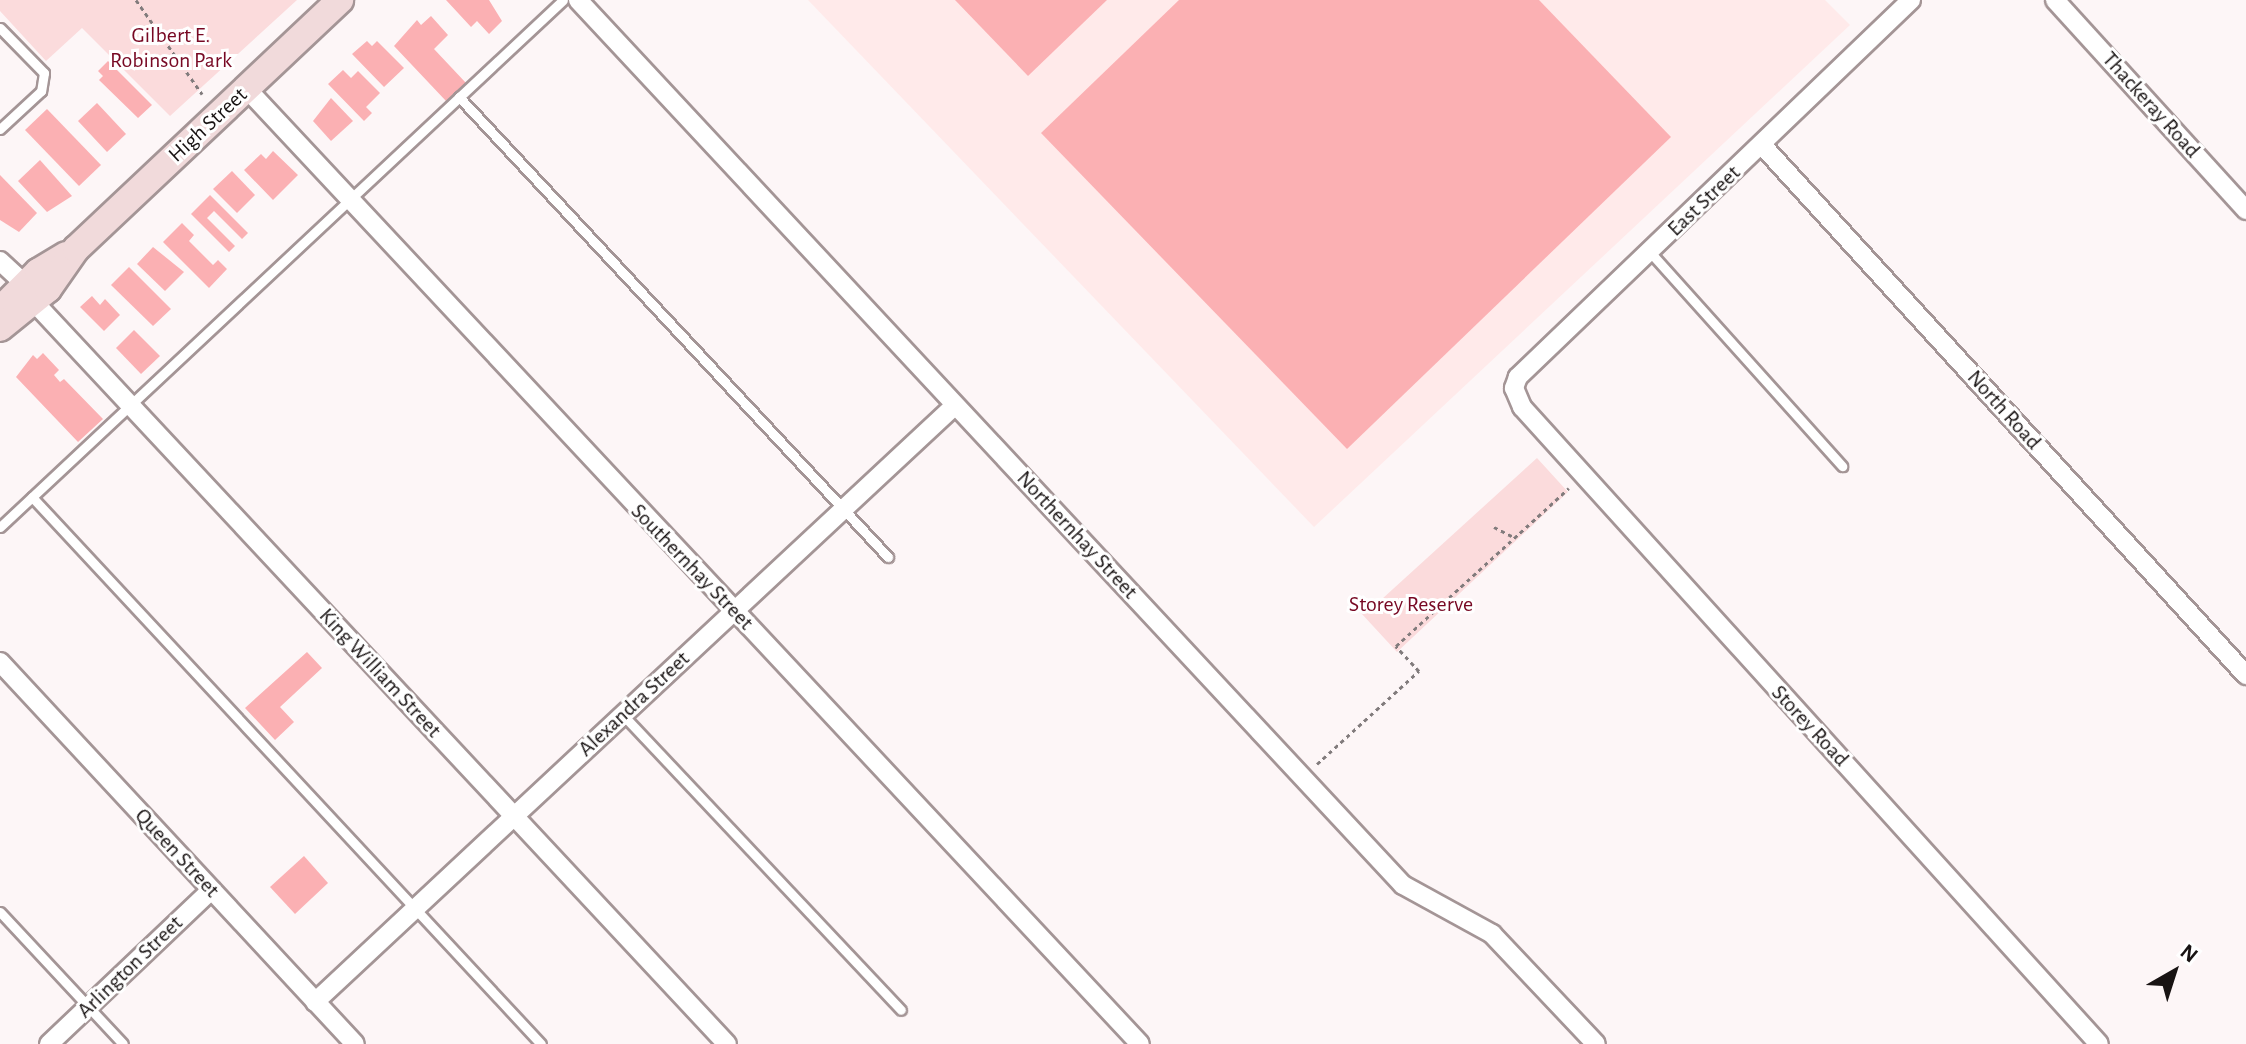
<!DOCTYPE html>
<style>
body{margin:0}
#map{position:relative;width:2246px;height:1044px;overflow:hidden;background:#fdf6f7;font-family:"Alegreya Sans",sans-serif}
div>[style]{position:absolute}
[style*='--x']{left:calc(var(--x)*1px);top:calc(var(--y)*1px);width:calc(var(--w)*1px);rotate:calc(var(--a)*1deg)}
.built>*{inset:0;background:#ffeaea}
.green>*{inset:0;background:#fbdbdc}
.building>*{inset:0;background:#fbb0b3}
.path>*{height:3px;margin-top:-1.5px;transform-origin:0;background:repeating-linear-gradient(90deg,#817b7c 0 4px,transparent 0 8px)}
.roads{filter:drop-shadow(2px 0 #a49596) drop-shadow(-2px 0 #a49596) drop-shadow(0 2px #a49596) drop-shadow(0 -2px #a49596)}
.service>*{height:9px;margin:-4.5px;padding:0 4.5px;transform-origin:4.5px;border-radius:4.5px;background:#fff}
.minor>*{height:18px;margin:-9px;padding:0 9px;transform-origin:9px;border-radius:9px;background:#fff}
.secondary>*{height:26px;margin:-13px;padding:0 13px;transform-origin:13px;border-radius:13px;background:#f1dadb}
span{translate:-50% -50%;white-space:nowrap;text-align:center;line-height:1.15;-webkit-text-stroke:6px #fff;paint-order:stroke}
.park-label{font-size:22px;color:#770823}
.street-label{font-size:22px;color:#181313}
.north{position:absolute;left:2134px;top:932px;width:80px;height:80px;-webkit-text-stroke:6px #fff;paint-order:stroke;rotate:39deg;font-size:22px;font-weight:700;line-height:32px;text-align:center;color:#181313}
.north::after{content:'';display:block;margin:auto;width:28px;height:36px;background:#181313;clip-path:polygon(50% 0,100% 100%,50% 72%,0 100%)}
</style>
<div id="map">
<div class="built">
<div style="clip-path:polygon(808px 0,1825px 0,1850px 25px,1314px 527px)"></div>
</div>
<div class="green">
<div style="clip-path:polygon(0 0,297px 0,170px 116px,82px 28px,46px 61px,0 11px)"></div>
<div style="clip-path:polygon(1537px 458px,1568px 492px,1397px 652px,1349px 600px,1355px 593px,1371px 609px)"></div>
</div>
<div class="building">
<div style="clip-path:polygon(446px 0,489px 0,502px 21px,489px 34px,477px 21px,471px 27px)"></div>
<div style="clip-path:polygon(955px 0,1107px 0,1028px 76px)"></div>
<div style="clip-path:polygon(1179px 0,1539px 0,1671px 137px,1347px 449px,1041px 133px)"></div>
<div style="clip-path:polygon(431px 16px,448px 35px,434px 49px,466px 83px,446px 101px,394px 46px,417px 20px,421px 25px)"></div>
<div style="clip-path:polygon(367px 41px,372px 46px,377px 41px,404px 68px,384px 87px,352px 54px)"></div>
<div style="clip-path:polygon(108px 61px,152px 105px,138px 118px,99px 80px,103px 76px,98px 71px)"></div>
<div style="clip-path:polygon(343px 70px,351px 78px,358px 71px,380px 93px,366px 107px,372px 113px,364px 121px,328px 84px)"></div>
<div style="clip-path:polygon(331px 98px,353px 121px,331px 141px,313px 121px)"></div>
<div style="clip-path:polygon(97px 103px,126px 134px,107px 152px,78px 121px)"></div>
<div style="clip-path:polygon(47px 109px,101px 165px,79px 186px,25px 130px)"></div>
<div style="clip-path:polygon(273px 151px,298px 175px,273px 200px,244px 170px,261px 154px,266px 159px)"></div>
<div style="clip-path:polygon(40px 160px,72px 196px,47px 212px,18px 181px)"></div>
<div style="clip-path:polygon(232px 171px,255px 195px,237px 213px,213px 189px)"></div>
<div style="clip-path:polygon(0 175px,37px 213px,19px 232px,0 220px)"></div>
<div style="clip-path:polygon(210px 195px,248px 233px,242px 239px,214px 211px,207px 218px,235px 246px,229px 252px,191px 214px)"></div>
<div style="clip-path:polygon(182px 223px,194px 235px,189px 241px,213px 265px,218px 260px,227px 269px,209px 288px,163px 242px)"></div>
<div style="clip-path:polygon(153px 247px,184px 272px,165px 291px,137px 264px)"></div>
<div style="clip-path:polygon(129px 267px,171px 309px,153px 326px,111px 285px)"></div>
<div style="clip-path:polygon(92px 296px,100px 305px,105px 299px,120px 315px,104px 331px,80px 307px)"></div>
<div style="clip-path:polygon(134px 330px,160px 356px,141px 374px,116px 348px)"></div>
<div style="clip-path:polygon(43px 353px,59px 370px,54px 375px,60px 382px,64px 379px,103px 419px,78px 442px,16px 377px,33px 355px,37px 359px)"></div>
<div style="clip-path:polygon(307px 652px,322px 668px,280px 707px,294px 722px,275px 740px,245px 708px)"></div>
<div style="clip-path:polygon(304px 856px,328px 883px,295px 914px,270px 887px)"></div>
</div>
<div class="path">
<div style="--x:136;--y:0;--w:115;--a:54.9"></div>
<div style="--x:1494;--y:527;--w:20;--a:27"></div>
<div style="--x:1317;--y:764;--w:138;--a:-42.4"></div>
<div style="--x:1419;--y:671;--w:34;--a:-133"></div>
<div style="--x:1396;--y:646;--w:234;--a:-42.4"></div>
</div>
<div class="roads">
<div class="service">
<div style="--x:0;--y:28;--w:63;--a:45.6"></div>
<div style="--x:44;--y:73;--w:18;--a:99"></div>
<div style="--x:41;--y:91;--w:56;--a:137.2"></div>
<div style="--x:459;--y:97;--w:629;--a:47"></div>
<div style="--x:1650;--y:252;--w:288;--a:48.1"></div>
<div style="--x:32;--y:497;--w:747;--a:47.06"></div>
<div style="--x:0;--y:527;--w:771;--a:-43.11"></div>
<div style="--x:623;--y:715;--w:405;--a:46.7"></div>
<div style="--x:0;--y:912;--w:180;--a:47"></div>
</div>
<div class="minor">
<div style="--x:578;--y:0;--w:1210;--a:47.01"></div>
<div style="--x:1403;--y:885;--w:102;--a:28.8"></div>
<div style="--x:1492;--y:934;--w:151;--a:46.6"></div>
<div style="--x:1911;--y:0;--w:545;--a:136.19"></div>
<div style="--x:1518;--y:377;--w:12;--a:110"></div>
<div style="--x:1514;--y:388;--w:21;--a:67"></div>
<div style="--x:1522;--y:407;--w:859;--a:47.83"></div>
<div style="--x:2055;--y:0;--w:284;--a:47.7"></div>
<div style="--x:247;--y:89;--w:1307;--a:46.92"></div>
<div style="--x:1762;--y:145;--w:718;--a:47.6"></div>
<div style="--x:0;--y:261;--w:34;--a:43"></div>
<div style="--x:34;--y:302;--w:1015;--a:46.96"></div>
<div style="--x:0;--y:662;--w:521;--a:47.1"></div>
<div style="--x:315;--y:1002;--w:872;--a:-43"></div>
<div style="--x:49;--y:1044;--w:224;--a:-43.5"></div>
</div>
<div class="secondary">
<div style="--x:0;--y:310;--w:54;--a:-45"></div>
<div style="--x:38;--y:272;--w:33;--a:-31"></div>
<div style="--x:0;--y:328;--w:62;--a:-39.1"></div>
<div style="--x:48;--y:289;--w:49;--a:-55"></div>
<div style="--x:76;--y:249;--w:363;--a:-43.3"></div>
</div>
</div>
<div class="park-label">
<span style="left:171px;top:48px">Gilbert E.<br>Robinson Park</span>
<span style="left:1411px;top:605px">Storey Reserve</span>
</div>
<div class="street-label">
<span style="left:2151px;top:105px;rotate:48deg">Thackeray Road</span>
<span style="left:208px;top:125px;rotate:-43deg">High Street</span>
<span style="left:1704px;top:201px;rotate:-44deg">East Street</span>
<span style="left:2004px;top:410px;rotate:48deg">North Road</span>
<span style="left:1077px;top:535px;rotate:47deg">Northernhay Street</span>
<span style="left:692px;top:567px;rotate:46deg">Southernhay Street</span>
<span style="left:380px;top:673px;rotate:47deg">King William Street</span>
<span style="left:634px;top:704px;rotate:-43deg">Alexandra Street</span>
<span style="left:1810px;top:726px;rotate:47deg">Storey Road</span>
<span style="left:177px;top:853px;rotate:47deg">Queen Street</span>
<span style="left:130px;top:967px;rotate:-44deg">Arlington Street</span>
</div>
<div class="north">N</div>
</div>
